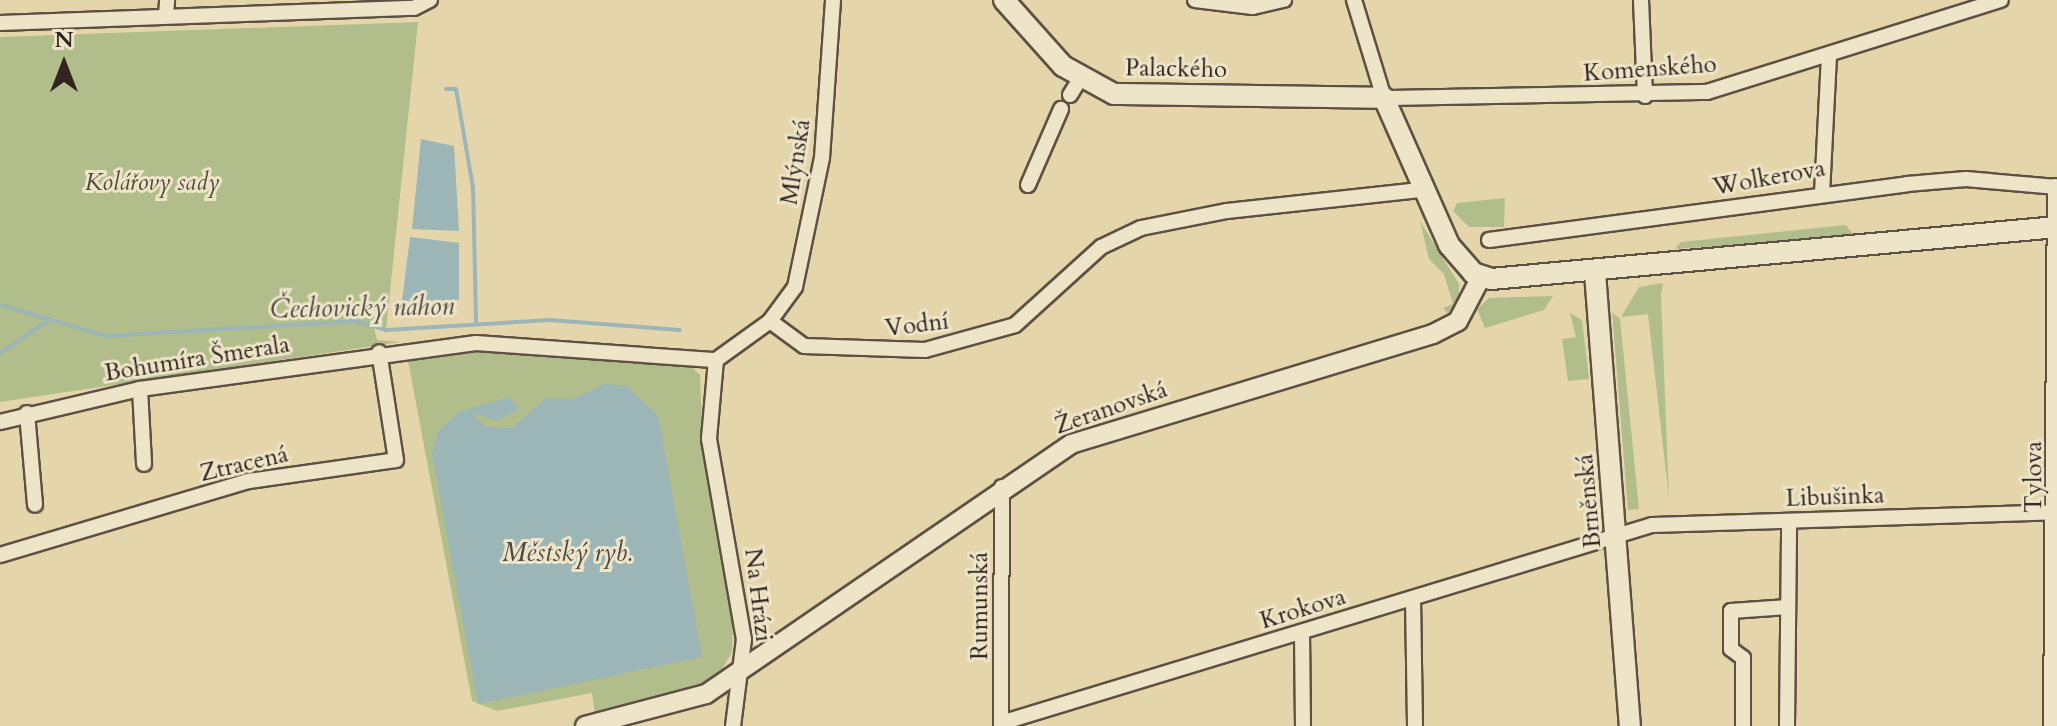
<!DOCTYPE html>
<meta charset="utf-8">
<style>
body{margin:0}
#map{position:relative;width:2057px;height:726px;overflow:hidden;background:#e5d5ab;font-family:Cardo,serif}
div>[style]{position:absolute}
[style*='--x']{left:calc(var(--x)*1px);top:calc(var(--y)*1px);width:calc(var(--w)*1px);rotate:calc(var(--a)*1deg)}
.green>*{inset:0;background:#b1be8b}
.water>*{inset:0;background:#9cb5b6}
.stream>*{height:4px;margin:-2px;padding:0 2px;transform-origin:2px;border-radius:2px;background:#9cb5b6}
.roads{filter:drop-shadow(2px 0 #5e5042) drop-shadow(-2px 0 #5e5042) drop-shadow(0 2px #5e5042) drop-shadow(0 -2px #5e5042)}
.minor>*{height:14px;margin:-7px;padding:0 7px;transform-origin:7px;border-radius:7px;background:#eee4c8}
.tertiary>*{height:18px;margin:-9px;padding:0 9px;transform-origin:9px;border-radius:9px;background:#eee4c8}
.secondary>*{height:20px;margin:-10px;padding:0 10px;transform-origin:10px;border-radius:10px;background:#eee4c8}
span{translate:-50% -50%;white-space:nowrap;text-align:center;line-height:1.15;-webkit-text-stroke:6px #eee4c8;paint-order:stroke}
.street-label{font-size:24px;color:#31241f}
.park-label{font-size:24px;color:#514a3a;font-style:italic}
.water-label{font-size:26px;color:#4c4845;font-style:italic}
.north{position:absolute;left:24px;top:24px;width:80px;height:80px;-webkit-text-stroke:6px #eee4c8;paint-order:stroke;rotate:0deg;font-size:22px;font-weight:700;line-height:32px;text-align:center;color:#31241f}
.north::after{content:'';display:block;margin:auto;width:28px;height:36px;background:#31241f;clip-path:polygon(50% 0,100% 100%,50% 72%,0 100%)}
</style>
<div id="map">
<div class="green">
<div style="clip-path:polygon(418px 22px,386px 330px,374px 328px,377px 340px,400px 342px,0 402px,0 37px)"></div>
<div style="clip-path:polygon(1505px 198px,1504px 227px,1469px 227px,1453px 211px,1457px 203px)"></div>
<div style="clip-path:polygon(1420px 221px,1459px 284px,1459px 299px,1448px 314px,1443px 308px,1453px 304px,1444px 274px,1429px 259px)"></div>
<div style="clip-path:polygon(1846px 225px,1855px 237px,1675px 249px,1681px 242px)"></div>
<div style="clip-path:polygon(1663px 283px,1661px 295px,1669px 499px,1648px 314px,1621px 317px,1639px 287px)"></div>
<div style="clip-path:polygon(1553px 296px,1544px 310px,1485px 328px,1477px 309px,1489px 298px)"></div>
<div style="clip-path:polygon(1612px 312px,1620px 319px,1639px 509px,1628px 510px)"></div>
<div style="clip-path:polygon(1570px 313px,1582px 320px,1589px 379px,1568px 381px,1562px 339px,1576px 337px)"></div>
<div style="clip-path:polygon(486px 350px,689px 364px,700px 375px,703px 457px,733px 622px,732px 652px,718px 676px,700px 688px,595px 715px,592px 693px,497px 711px,472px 701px,407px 355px)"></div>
</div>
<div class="water">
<div style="clip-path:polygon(421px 139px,454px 146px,459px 231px,412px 229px)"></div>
<div style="clip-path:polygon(410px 237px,459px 243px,459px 300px,402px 301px)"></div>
<div style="clip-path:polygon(605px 384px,627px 386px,658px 416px,702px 657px,478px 704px,432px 453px,438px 432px,459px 412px,511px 397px,518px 411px,497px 420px,473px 414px,485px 427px,512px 428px,546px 398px,572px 399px)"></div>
</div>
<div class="stream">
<div style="--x:446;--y:89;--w:10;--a:0"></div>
<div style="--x:456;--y:89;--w:99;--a:80.2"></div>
<div style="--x:473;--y:187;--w:135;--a:88.7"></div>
<div style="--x:0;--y:305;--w:109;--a:16.4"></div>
<div style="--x:105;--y:336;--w:250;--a:-3.4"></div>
<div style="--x:355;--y:321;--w:32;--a:16"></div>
<div style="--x:386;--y:330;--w:164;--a:-3.5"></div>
<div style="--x:550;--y:320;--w:130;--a:4.4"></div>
<div style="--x:0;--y:353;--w:55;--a:-34"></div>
</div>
<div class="roads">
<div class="minor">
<div style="--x:1195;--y:0;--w:58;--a:6.9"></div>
<div style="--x:1253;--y:7;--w:32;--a:-13"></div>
<div style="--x:1354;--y:0;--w:102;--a:73"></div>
<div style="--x:1384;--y:98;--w:323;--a:-1.1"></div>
<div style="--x:1707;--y:92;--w:308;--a:-17.4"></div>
<div style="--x:1641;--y:0;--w:96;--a:87.6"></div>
<div style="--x:166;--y:16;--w:16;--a:-86"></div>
<div style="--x:0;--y:23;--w:414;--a:-2.1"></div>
<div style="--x:414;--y:8;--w:18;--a:-27"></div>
<div style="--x:1070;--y:95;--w:19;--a:-58"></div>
<div style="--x:1028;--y:185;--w:83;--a:-66.5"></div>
<div style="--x:1822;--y:194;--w:139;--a:-87.1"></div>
<div style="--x:1489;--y:240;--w:422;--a:-7.6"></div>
<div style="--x:1907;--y:184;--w:59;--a:-4.8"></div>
<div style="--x:1966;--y:179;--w:91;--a:5"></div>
<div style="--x:770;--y:321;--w:42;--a:-53.7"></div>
<div style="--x:795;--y:287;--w:132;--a:-78.2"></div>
<div style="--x:822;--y:158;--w:158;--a:-86"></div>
<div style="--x:716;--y:360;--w:79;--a:95.1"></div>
<div style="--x:709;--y:439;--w:203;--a:80.1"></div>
<div style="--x:744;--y:639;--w:88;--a:97.2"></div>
<div style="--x:140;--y:389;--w:75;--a:86.9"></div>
<div style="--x:27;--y:413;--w:92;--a:85"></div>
<div style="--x:0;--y:422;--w:144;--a:-13.3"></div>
<div style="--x:140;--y:389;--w:339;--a:-7.8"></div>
<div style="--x:476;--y:343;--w:241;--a:4.1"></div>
<div style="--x:716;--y:360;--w:67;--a:-35.8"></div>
<div style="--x:770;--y:321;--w:42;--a:36.3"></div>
<div style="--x:804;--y:346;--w:121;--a:1.9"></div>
<div style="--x:925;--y:350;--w:93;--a:-15.5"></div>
<div style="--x:1015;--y:325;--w:116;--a:-42.2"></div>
<div style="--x:1101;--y:247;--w:44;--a:-25.4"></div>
<div style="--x:1141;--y:228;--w:88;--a:-11.2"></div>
<div style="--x:1227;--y:211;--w:194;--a:-6.2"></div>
<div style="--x:0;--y:555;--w:260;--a:-16.6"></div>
<div style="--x:249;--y:481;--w:148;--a:-8.1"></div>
<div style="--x:396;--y:460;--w:109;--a:-98.9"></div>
<div style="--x:1413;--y:598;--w:128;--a:89.1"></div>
<div style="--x:1302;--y:632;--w:94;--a:89.4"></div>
<div style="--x:1001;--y:723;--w:680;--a:-16.92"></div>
<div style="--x:1652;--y:525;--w:405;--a:-1.8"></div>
<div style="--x:1001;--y:726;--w:239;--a:-89.8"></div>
<div style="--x:1743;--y:726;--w:68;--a:-90"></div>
<div style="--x:1743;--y:658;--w:15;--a:-143"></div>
<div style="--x:1731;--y:649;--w:38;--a:-90"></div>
<div style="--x:1731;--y:611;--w:57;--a:-4"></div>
<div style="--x:1787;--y:726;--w:205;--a:-89.4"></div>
<div style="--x:2051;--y:726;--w:540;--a:-89.58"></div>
</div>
<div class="tertiary">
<div style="--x:585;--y:726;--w:125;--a:-14.8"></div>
<div style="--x:706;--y:694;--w:442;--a:-34.4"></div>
<div style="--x:1071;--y:444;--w:378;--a:-16.9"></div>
<div style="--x:1433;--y:334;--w:28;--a:-27"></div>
<div style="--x:1458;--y:321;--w:50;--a:-62.4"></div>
</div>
<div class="secondary">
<div style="--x:1004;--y:0;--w:89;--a:48.2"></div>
<div style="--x:1063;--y:66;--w:58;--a:28.8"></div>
<div style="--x:1114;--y:94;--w:270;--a:0.8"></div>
<div style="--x:1384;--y:98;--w:161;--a:66.1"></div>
<div style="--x:1449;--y:245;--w:37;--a:49"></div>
<div style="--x:1473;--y:273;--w:19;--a:18"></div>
<div style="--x:1491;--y:279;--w:568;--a:-5.25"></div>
<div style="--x:1595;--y:273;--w:454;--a:85.6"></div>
</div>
</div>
<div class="street-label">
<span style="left:1176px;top:69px;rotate:1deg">Palackého</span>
<span style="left:1650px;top:69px;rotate:-4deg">Komenského</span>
<span style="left:796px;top:162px;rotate:-81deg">Mlýnská</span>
<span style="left:1769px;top:178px;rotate:-10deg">Wolkerova</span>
<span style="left:917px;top:325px;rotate:-7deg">Vodní</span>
<span style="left:197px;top:359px;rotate:-9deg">Bohumíra Šmerala</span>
<span style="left:1111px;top:408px;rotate:-19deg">Žeranovská</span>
<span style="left:244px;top:464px;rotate:-13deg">Ztracená</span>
<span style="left:2034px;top:477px;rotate:-90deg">Tylova</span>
<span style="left:1835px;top:497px;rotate:-2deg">Libušinka</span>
<span style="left:1589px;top:501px;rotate:-95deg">Brněnská</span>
<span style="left:758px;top:595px;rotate:83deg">Na Hrázi</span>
<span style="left:980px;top:606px;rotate:-90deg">Rumunská</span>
<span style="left:1303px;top:609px;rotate:-17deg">Krokova</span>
</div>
<div class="park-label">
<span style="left:152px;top:183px">Kolářovy sady</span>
</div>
<div class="water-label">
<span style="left:362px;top:308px;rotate:-1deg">Čechovický náhon</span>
<span style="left:567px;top:553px">Městský ryb.</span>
</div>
<div class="north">N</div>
</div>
